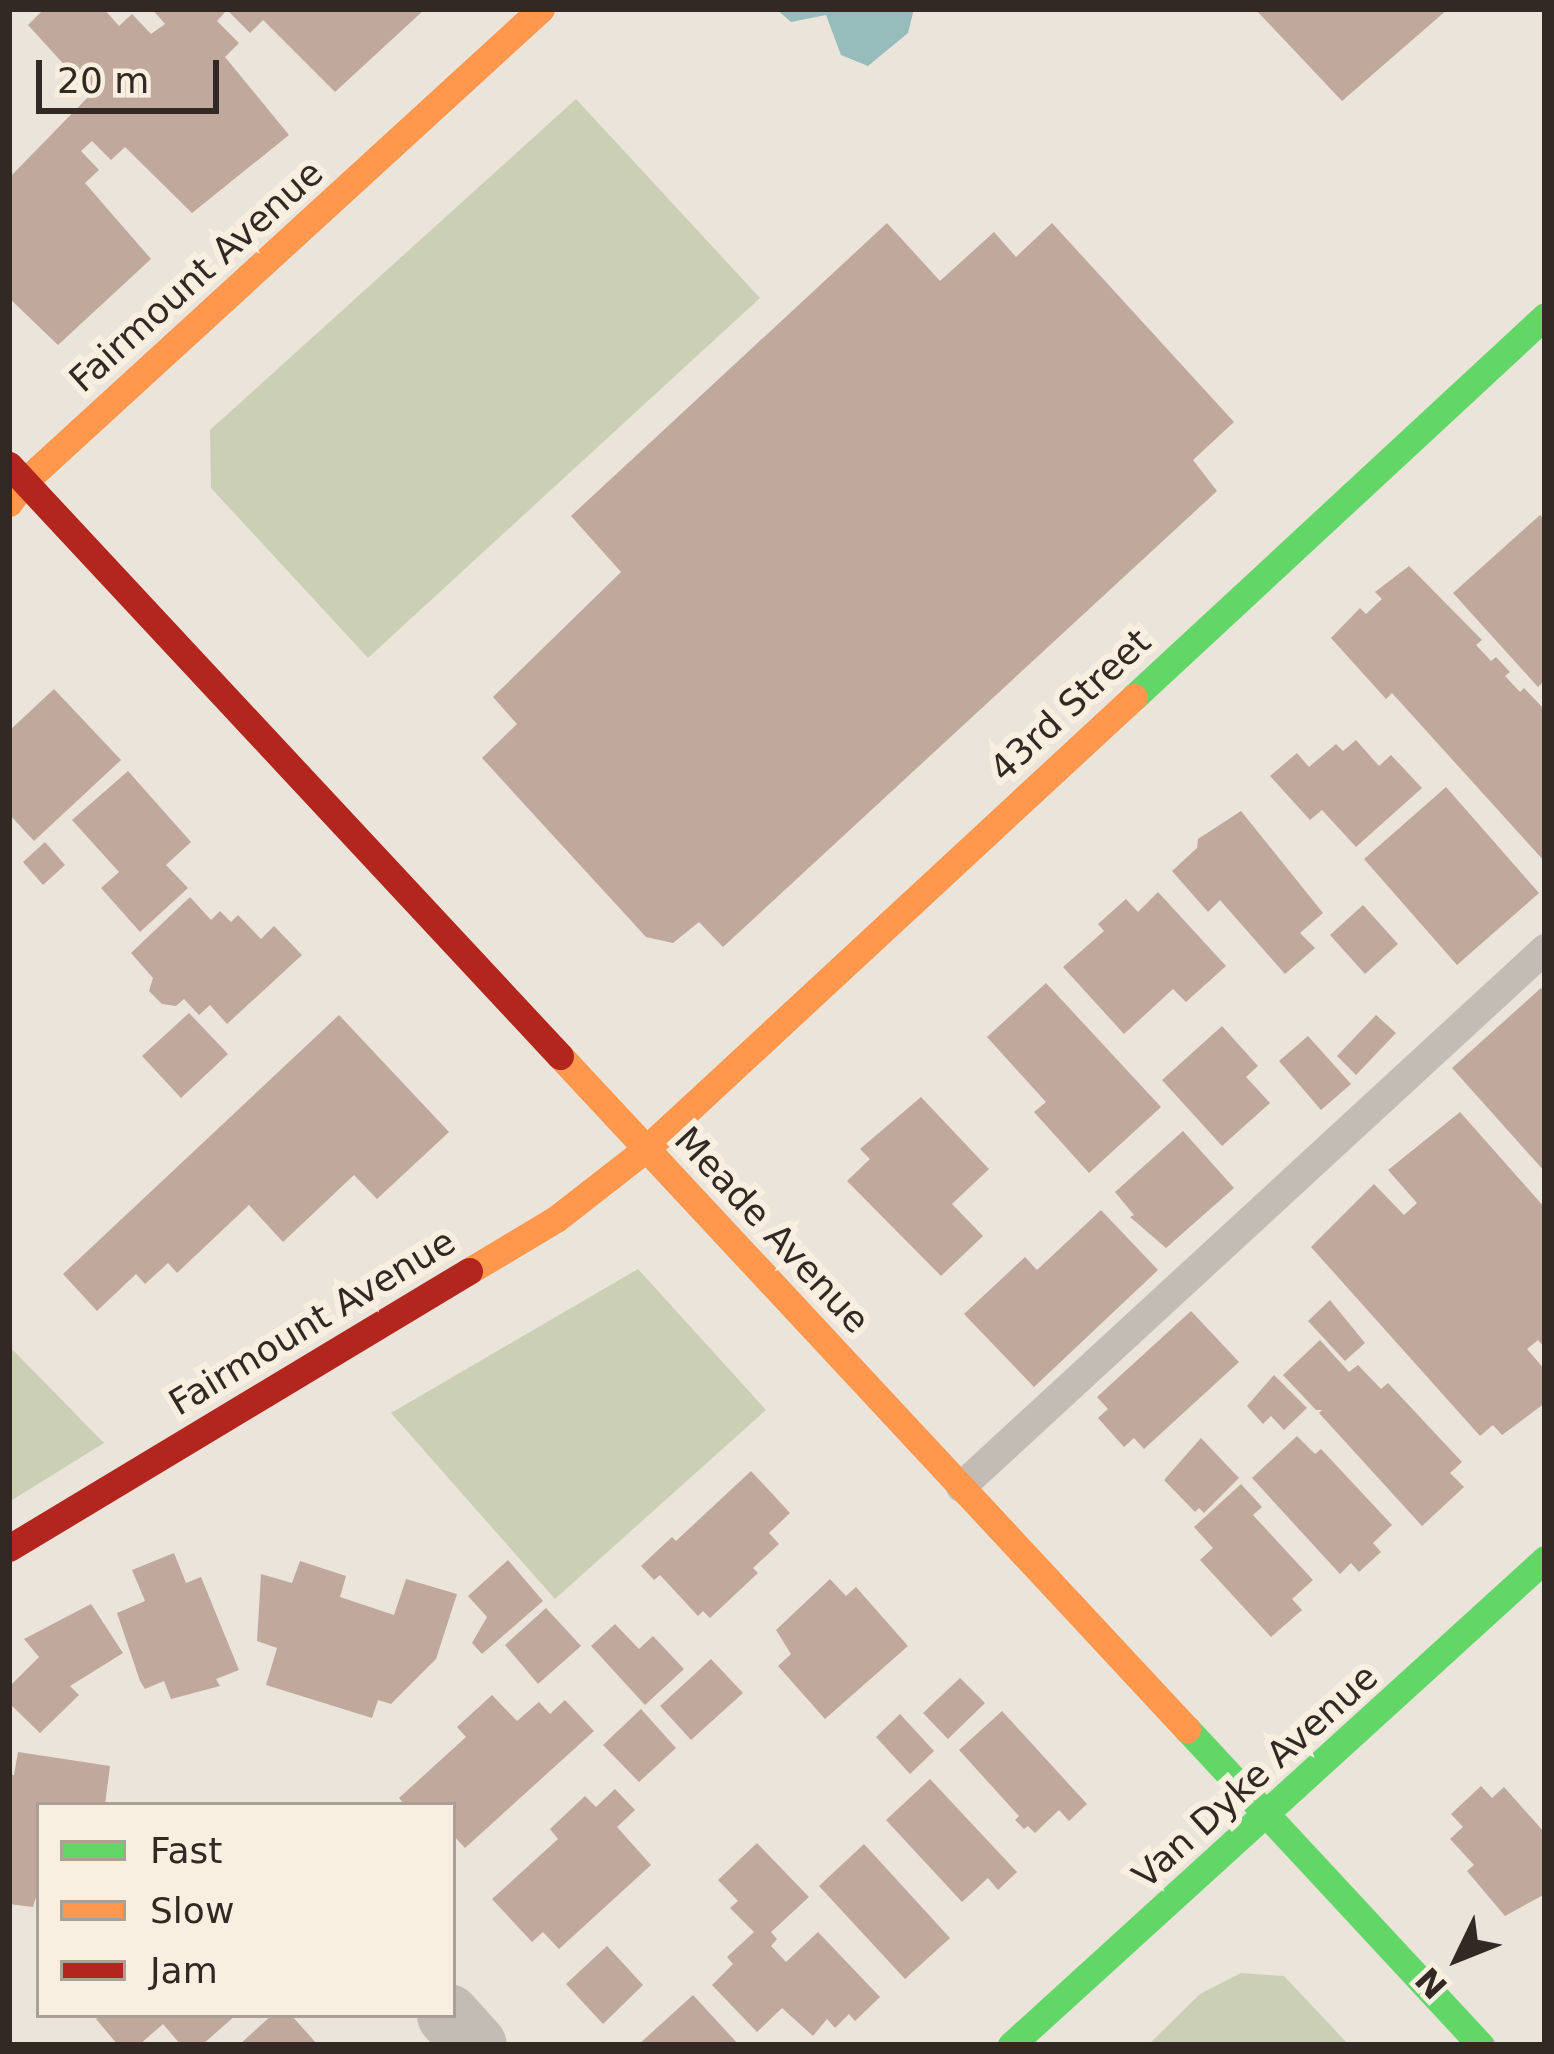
<!DOCTYPE html>
<style>
body{margin:0}
#map{position:relative;width:1554px;height:2054px;overflow:hidden;background:#ebe4db;font-family:"DejaVu Sans",sans-serif}
div>[style]{position:absolute}
[style*='--x']{left:calc(var(--x)*1px);top:calc(var(--y)*1px);width:calc(var(--w)*1px);rotate:calc(var(--a)*1deg)}
.green>*{inset:0;background:#cbd0b4}
.water>*{inset:0;background:#97bcbc}
.building>*{inset:0;background:#c0a89c}
.lane>*{height:30px;margin:-15px;padding:0 15px;transform-origin:15px;border-radius:15px;background:#c3bcb5}
.street>*{height:63px;margin:-31.5px;padding:0 31.5px;transform-origin:31.5px;border-radius:31.5px;background:#c3bcb5}
.fast>*{height:27px;margin:-13.5px;padding:0 13.5px;transform-origin:13.5px;border-radius:13.5px;background:#63d668}
.slow>*{height:27px;margin:-13.5px;padding:0 13.5px;transform-origin:13.5px;border-radius:13.5px;background:#ff974d}
.jam>*{height:27px;margin:-13.5px;padding:0 13.5px;transform-origin:13.5px;border-radius:13.5px;background:#b3261e}
span{translate:-50% -50%;white-space:nowrap;text-align:center;line-height:1.15;-webkit-text-stroke:12px #f9efe1;paint-order:stroke}
.street-label{font-size:36px;color:#332924}
.frame{position:absolute;inset:0;border:12px solid #332924;pointer-events:none}
.legend{position:absolute;left:36px;top:1802px;width:420px;height:216px;box-sizing:border-box;background:#f9efe1;border:3px solid #aaa095;margin:0;padding:15px 21px;list-style:none;font-size:36px;color:#332924}
.legend li{display:flex;align-items:center;gap:24px;height:60px}
.legend b{width:60px;border:3px solid #aaa095}
.north{position:absolute;left:1398px;top:1898px;width:120px;height:120px;-webkit-text-stroke:9px #f9efe1;paint-order:stroke;rotate:227deg;font-size:33px;font-weight:700;line-height:48px;text-align:center;color:#332924}
.north::after{content:'';display:block;margin:auto;width:42px;height:54px;background:#332924;clip-path:polygon(50% 0,100% 100%,50% 72%,0 100%)}
.scale{position:absolute;left:36px;top:60px;width:183px;height:54px;box-sizing:border-box;border:6px solid #332924;border-top:0;padding-left:15px;font-size:36px;line-height:42px;white-space:nowrap;color:#332924;-webkit-text-stroke:9px #f9efe1;paint-order:stroke}
</style>
<div id="map">
<div class="green">
<div style="clip-path:polygon(576px 99px,760px 298px,368px 658px,211px 488px,210px 430px)"></div>
<div style="clip-path:polygon(638px 1269px,766px 1410px,555px 1599px,391px 1413px)"></div>
<div style="clip-path:polygon(9px 1346px,104px 1443px,9px 1502px)"></div>
<div style="clip-path:polygon(1241px 1973px,1284px 1976px,1349px 2045px,1148px 2045px,1200px 1994px)"></div>
</div>
<div class="water">
<div style="clip-path:polygon(776px 9px,914px 9px,908px 33px,868px 66px,841px 55px,826px 15px,791px 22px)"></div>
</div>
<div class="building">
<div style="clip-path:polygon(44px 9px,104px 9px,119px 26px,132px 14px,151px 34px,165px 24px,152px 9px,425px 9px,335px 92px,263px 20px,250px 33px,227px 10px,217px 21px,239px 43px,225px 57px,289px 135px,192px 213px,125px 147px,111px 160px,92px 141px,81px 151px,99px 170px,85px 183px,151px 259px,58px 345px,9px 298px,9px 178px,91px 94px,28px 25px)"></div>
<div style="clip-path:polygon(1255px 9px,1448px 9px,1342px 101px)"></div>
<div style="clip-path:polygon(887px 223px,940px 281px,994px 232px,1016px 257px,1052px 223px,1234px 422px,1193px 460px,1217px 491px,723px 947px,699px 922px,673px 943px,646px 937px,482px 758px,517px 724px,493px 697px,621px 572px,571px 516px)"></div>
<div style="clip-path:polygon(1540px 515px,1545px 520px,1545px 680px,1538px 687px,1453px 593px)"></div>
<div style="clip-path:polygon(1409px 566px,1482px 640px,1476px 645px,1491px 661px,1496px 657px,1510px 672px,1505px 676px,1520px 692px,1524px 688px,1545px 710px,1545px 862px,1392px 693px,1386px 699px,1331px 638px,1360px 608px,1366px 614px,1382px 599px,1375px 592px)"></div>
<div style="clip-path:polygon(54px 689px,121px 760px,34px 841px,9px 814px,9px 731px)"></div>
<div style="clip-path:polygon(1356px 740px,1379px 766px,1391px 755px,1422px 788px,1356px 847px,1322px 810px,1310px 820px,1270px 776px,1297px 753px,1309px 767px,1336px 744px,1343px 751px)"></div>
<div style="clip-path:polygon(128px 771px,191px 842px,166px 865px,188px 888px,140px 932px,101px 888px,119px 872px,72px 820px)"></div>
<div style="clip-path:polygon(1446px 787px,1539px 893px,1457px 965px,1364px 859px)"></div>
<div style="clip-path:polygon(1241px 811px,1323px 913px,1300px 933px,1315px 948px,1285px 974px,1220px 900px,1208px 912px,1172px 871px,1197px 848px,1198px 839px)"></div>
<div style="clip-path:polygon(45px 842px,65px 865px,43px 885px,23px 862px)"></div>
<div style="clip-path:polygon(1158px 892px,1226px 966px,1186px 1002px,1173px 989px,1124px 1034px,1063px 967px,1104px 931px,1098px 924px,1126px 899px,1138px 912px)"></div>
<div style="clip-path:polygon(190px 897px,211px 920px,220px 911px,231px 922px,238px 915px,261px 939px,274px 926px,302px 955px,227px 1024px,210px 1005px,199px 1015px,184px 999px,176px 1006px,162px 1004px,149px 991px,153px 978px,131px 953px)"></div>
<div style="clip-path:polygon(1363px 905px,1398px 944px,1365px 974px,1330px 935px)"></div>
<div style="clip-path:polygon(1046px 983px,1161px 1107px,1089px 1173px,1034px 1112px,1046px 1102px,987px 1037px)"></div>
<div style="clip-path:polygon(1541px 988px,1545px 992px,1545px 1172px,1452px 1068px)"></div>
<div style="clip-path:polygon(189px 1013px,228px 1054px,181px 1098px,142px 1056px)"></div>
<div style="clip-path:polygon(339px 1015px,449px 1132px,377px 1199px,354px 1175px,283px 1242px,249px 1205px,177px 1273px,168px 1263px,145px 1284px,136px 1274px,97px 1311px,63px 1274px)"></div>
<div style="clip-path:polygon(1376px 1015px,1396px 1033px,1356px 1075px,1337px 1056px)"></div>
<div style="clip-path:polygon(1222px 1026px,1258px 1066px,1246px 1077px,1270px 1103px,1222px 1146px,1162px 1080px)"></div>
<div style="clip-path:polygon(1308px 1036px,1351px 1084px,1321px 1110px,1279px 1061px)"></div>
<div style="clip-path:polygon(921px 1097px,989px 1169px,952px 1204px,983px 1236px,941px 1276px,847px 1181px,870px 1159px,860px 1149px)"></div>
<div style="clip-path:polygon(1460px 1112px,1545px 1208px,1545px 1348px,1538px 1340px,1527px 1349px,1545px 1370px,1545px 1403px,1502px 1435px,1493px 1425px,1480px 1436px,1311px 1247px,1374px 1184px,1404px 1215px,1417px 1203px,1388px 1170px)"></div>
<div style="clip-path:polygon(1183px 1131px,1234px 1188px,1166px 1248px,1130px 1217px,1134px 1215px,1115px 1192px)"></div>
<div style="clip-path:polygon(1101px 1210px,1158px 1270px,1034px 1387px,964px 1314px,1025px 1257px,1037px 1270px)"></div>
<div style="clip-path:polygon(1330px 1300px,1365px 1343px,1345px 1361px,1308px 1321px)"></div>
<div style="clip-path:polygon(1191px 1311px,1239px 1362px,1144px 1449px,1134px 1438px,1124px 1447px,1098px 1418px,1108px 1409px,1097px 1397px)"></div>
<div style="clip-path:polygon(1320px 1340px,1349px 1372px,1358px 1365px,1381px 1389px,1388px 1383px,1462px 1462px,1450px 1473px,1464px 1487px,1422px 1526px,1319px 1413px,1322px 1410px,1316px 1410px,1283px 1375px)"></div>
<div style="clip-path:polygon(1274px 1375px,1307px 1408px,1284px 1430px,1271px 1416px,1263px 1424px,1247px 1406px)"></div>
<div style="clip-path:polygon(1297px 1436px,1315px 1454px,1321px 1449px,1392px 1525px,1373px 1543px,1381px 1552px,1359px 1572px,1351px 1563px,1340px 1574px,1252px 1478px)"></div>
<div style="clip-path:polygon(1201px 1438px,1239px 1478px,1204px 1513px,1199px 1508px,1195px 1512px,1164px 1480px)"></div>
<div style="clip-path:polygon(751px 1471px,790px 1513px,769px 1533px,779px 1544px,753px 1568px,758px 1573px,710px 1618px,703px 1611px,698px 1616px,660px 1575px,654px 1580px,641px 1566px,672px 1537px,676px 1541px)"></div>
<div style="clip-path:polygon(1241px 1484px,1262px 1507px,1253px 1515px,1313px 1580px,1292px 1599px,1302px 1610px,1271px 1637px,1200px 1560px,1213px 1548px,1194px 1527px)"></div>
<div style="clip-path:polygon(174px 1553px,186px 1583px,201px 1577px,239px 1670px,216px 1679px,220px 1686px,171px 1699px,164px 1681px,145px 1689px,140px 1681px,117px 1613px,145px 1601px,132px 1570px)"></div>
<div style="clip-path:polygon(508px 1560px,543px 1601px,482px 1654px,472px 1643px,487px 1617px,468px 1596px)"></div>
<div style="clip-path:polygon(300px 1561px,346px 1576px,340px 1597px,394px 1615px,406px 1579px,457px 1594px,436px 1659px,391px 1704px,378px 1700px,372px 1718px,266px 1685px,277px 1648px,257px 1641px,261px 1574px,292px 1583px)"></div>
<div style="clip-path:polygon(830px 1579px,846px 1596px,856px 1587px,908px 1646px,825px 1719px,778px 1666px,791px 1654px,776px 1630px)"></div>
<div style="clip-path:polygon(91px 1604px,123px 1653px,70px 1686px,79px 1695px,40px 1733px,9px 1703px,9px 1687px,39px 1657px,24px 1639px)"></div>
<div style="clip-path:polygon(546px 1608px,581px 1646px,538px 1684px,505px 1645px)"></div>
<div style="clip-path:polygon(615px 1624px,639px 1649px,653px 1636px,684px 1669px,645px 1705px,591px 1646px)"></div>
<div style="clip-path:polygon(711px 1659px,743px 1693px,691px 1740px,660px 1706px)"></div>
<div style="clip-path:polygon(960px 1678px,985px 1703px,948px 1739px,923px 1713px)"></div>
<div style="clip-path:polygon(492px 1695px,517px 1721px,539px 1702px,550px 1714px,565px 1700px,594px 1731px,465px 1848px,453px 1835px,453px 1805px,405px 1805px,399px 1798px,466px 1737px,457px 1727px)"></div>
<div style="clip-path:polygon(641px 1709px,676px 1748px,639px 1782px,603px 1745px)"></div>
<div style="clip-path:polygon(1002px 1711px,1087px 1804px,1069px 1821px,1059px 1810px,1035px 1833px,1028px 1826px,1024px 1829px,1015px 1820px,1019px 1816px,959px 1750px)"></div>
<div style="clip-path:polygon(900px 1714px,934px 1751px,910px 1774px,876px 1737px)"></div>
<div style="clip-path:polygon(18px 1752px,110px 1766px,105px 1805px,39px 1805px,39px 1887px,33px 1907px,9px 1904px,9px 1774px,14px 1775px)"></div>
<div style="clip-path:polygon(930px 1779px,1017px 1872px,998px 1890px,988px 1878px,962px 1902px,886px 1820px)"></div>
<div style="clip-path:polygon(1481px 1786px,1492px 1798px,1504px 1787px,1545px 1833px,1545px 1894px,1505px 1916px,1467px 1871px,1474px 1865px,1450px 1839px,1463px 1827px,1451px 1814px)"></div>
<div style="clip-path:polygon(615px 1789px,635px 1810px,617px 1827px,651px 1865px,559px 1949px,543px 1932px,532px 1942px,492px 1899px,558px 1839px,550px 1829px,585px 1796px,596px 1807px)"></div>
<div style="clip-path:polygon(757px 1843px,809px 1897px,771px 1932px,777px 1939px,771px 1946px,786px 1962px,818px 1932px,880px 1997px,855px 2021px,849px 2014px,835px 2028px,827px 2019px,813px 2036px,782px 2008px,757px 2032px,712px 1985px,733px 1964px,727px 1957px,754px 1932px,730px 1908px,738px 1901px,718px 1880px)"></div>
<div style="clip-path:polygon(864px 1844px,950px 1938px,905px 1979px,819px 1886px)"></div>
<div style="clip-path:polygon(607px 1946px,643px 1985px,603px 2024px,566px 1984px)"></div>
<div style="clip-path:polygon(693px 1995px,739px 2045px,638px 2045px)"></div>
<div style="clip-path:polygon(101px 2015px,236px 2015px,202px 2045px,181px 2045px,163px 2024px,139px 2045px,118px 2045px,96px 2019px)"></div>
<div style="clip-path:polygon(272px 2015px,291px 2015px,318px 2045px,239px 2045px)"></div>
</div>
<div class="lane">
<div style="--x:961;--y:1487;--w:794;--a:-42.65"></div>
</div>
<div class="street">
<div style="--x:448;--y:2015;--w:40;--a:48"></div>
</div>
<div class="fast">
<div style="--x:1134;--y:697;--w:560;--a:-42.83"></div>
<div style="--x:1187;--y:1729;--w:432;--a:47.1"></div>
<div style="--x:1011;--y:2045;--w:722;--a:-42.31"></div>
</div>
<div class="slow">
<div style="--x:9;--y:503;--w:26;--a:-54"></div>
<div style="--x:24;--y:482;--w:701;--a:-42.46"></div>
<div style="--x:560;--y:1056;--w:920;--a:47.03"></div>
<div style="--x:469;--y:1271;--w:101;--a:-30.9"></div>
<div style="--x:556;--y:1219;--w:114;--a:-37.9"></div>
<div style="--x:646;--y:1149;--w:665;--a:-42.81"></div>
</div>
<div class="jam">
<div style="--x:9;--y:465;--w:808;--a:47.01"></div>
<div style="--x:9;--y:1548;--w:537;--a:-31.06"></div>
</div>
<div class="street-label">
<span style="left:196px;top:276px;rotate:-42deg">Fairmount Avenue</span>
<span style="left:1070px;top:705px;rotate:-43deg">43rd Street</span>
<span style="left:772px;top:1230px;rotate:47deg">Meade Avenue</span>
<span style="left:312px;top:1322px;rotate:-31deg">Fairmount Avenue</span>
<span style="left:1255px;top:1776px;rotate:-42deg">Van Dyke Avenue</span>
</div>
<div class="frame"></div>
<ul class="legend">
<li><b style="height:15px;background:#63d668"></b>Fast</li>
<li><b style="height:15px;background:#ff974d"></b>Slow</li>
<li><b style="height:15px;background:#b3261e"></b>Jam</li>
</ul>
<div class="north">N</div>
<div class="scale">20 m</div>
</div>
